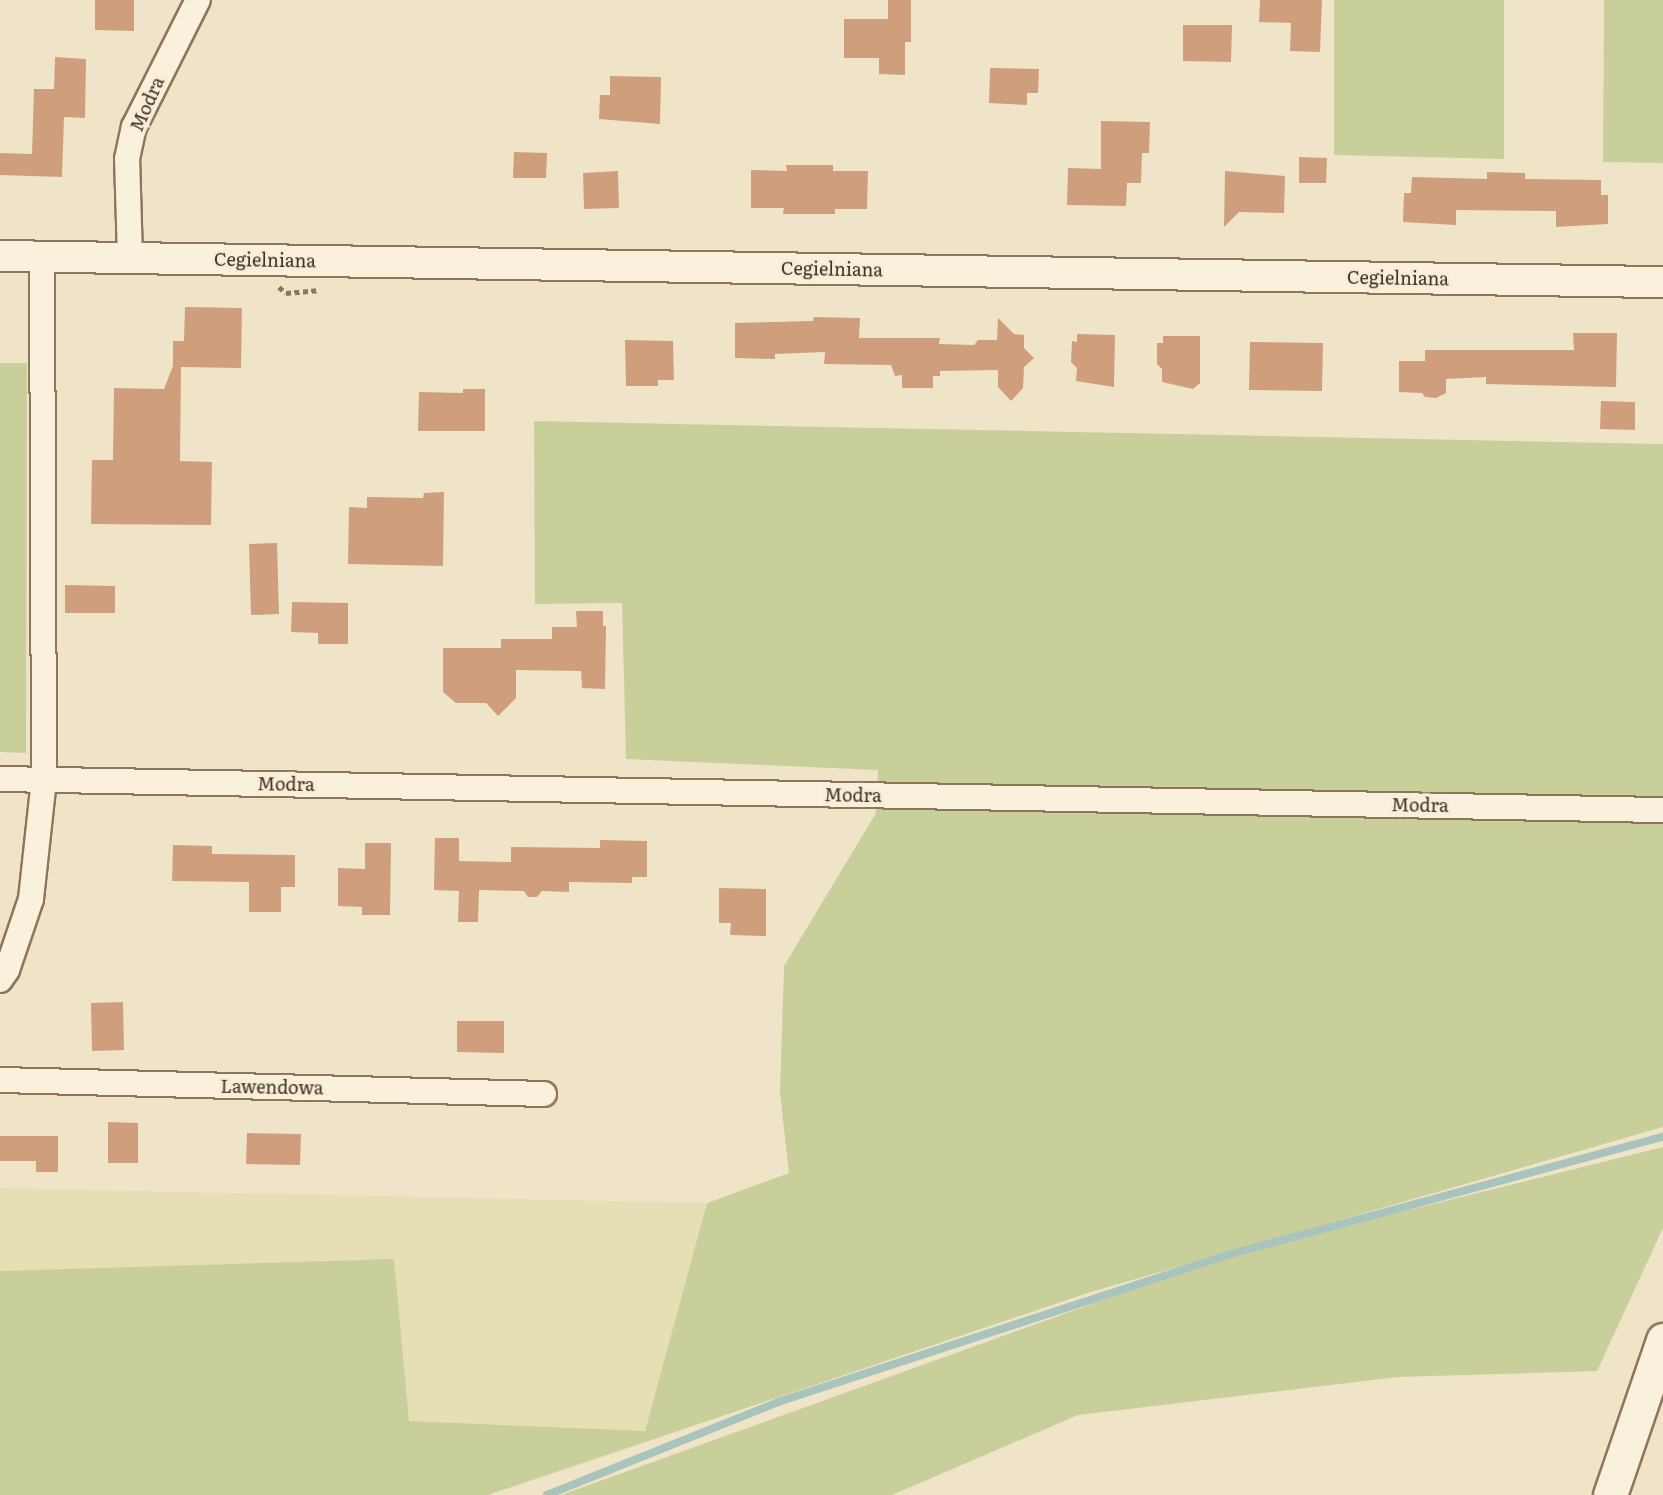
<!DOCTYPE html>
<style>
body{margin:0}
#map{position:relative;width:1663px;height:1495px;overflow:hidden;background:#f0e4c8;font-family:Literata,serif}
div>[style]{position:absolute}
[style*='--x']{left:calc(var(--x)*1px);top:calc(var(--y)*1px);width:calc(var(--w)*1px);rotate:calc(var(--a)*1deg)}
.farmland>*{inset:0;background:#e6deb5}
.green>*{inset:0;background:#c9cf9b}
.stream>*{height:8px;margin:-4px;padding:0 4px;transform-origin:4px;border-radius:4px;background:#a9c4bc}
.building>*{inset:0;background:#cf9f7d}
.path>*{height:4.5px;margin-top:-2.25px;transform-origin:0;background:repeating-linear-gradient(90deg,#8d765c 0 5px,transparent 0 8.5px)}
.roads{filter:drop-shadow(2px 0 #8d765c) drop-shadow(-2px 0 #8d765c) drop-shadow(0 2px #8d765c) drop-shadow(0 -2px #8d765c)}
.minor>*{height:24px;margin:-12px;padding:0 12px;transform-origin:12px;border-radius:12px;background:#faf1dc}
.tertiary>*{height:30px;margin:-15px;padding:0 15px;transform-origin:15px;border-radius:15px;background:#faf1dc}
.secondary>*{height:33px;margin:-16.5px;padding:0 16.5px;transform-origin:16.5px;border-radius:16.5px;background:#faf1dc}
span{translate:-50% -50%;white-space:nowrap;text-align:center;line-height:1.15;-webkit-text-stroke:7px #f7eed8;paint-order:stroke}
.street-label{font-size:18px;color:#3d2e20}
</style>
<div id="map">
<div class="farmland">
<div style="clip-path:polygon(0 1188px,707px 1203px,645px 1431px,408px 1421px,393px 1260px,0 1271px)"></div>
</div>
<div class="green">
<div style="clip-path:polygon(1334px 0,1504px 0,1504px 159px,1334px 155px)"></div>
<div style="clip-path:polygon(1604px 0,1663px 0,1663px 163px,1603px 162px)"></div>
<div style="clip-path:polygon(0 363px,27px 363px,26px 753px,0 752px)"></div>
<div style="clip-path:polygon(534px 421px,1663px 444px,1663px 1127px,1091px 1292px,488px 1495px,0 1495px,0 1271px,394px 1259px,409px 1421px,645px 1431px,707px 1203px,789px 1173px,780px 1093px,784px 966px,876px 813px,878px 770px,626px 759px,622px 603px,535px 604px)"></div>
<div style="clip-path:polygon(1663px 1147px,1663px 1228px,1597px 1371px,1398px 1377px,1078px 1415px,892px 1495px,561px 1495px,1231px 1254px)"></div>
</div>
<div class="stream">
<div style="--x:547;--y:1495;--w:249;--a:-21.9"></div>
<div style="--x:778;--y:1402;--w:477;--a:-18.1"></div>
<div style="--x:1231;--y:1254;--w:448;--a:-15.2"></div>
</div>
<div class="building">
<div style="clip-path:polygon(95px 0,134px 0,134px 31px,95px 30px)"></div>
<div style="clip-path:polygon(888px 0,911px 0,911px 42px,905px 42px,905px 75px,879px 74px,879px 58px,844px 58px,844px 19px,888px 19px)"></div>
<div style="clip-path:polygon(1260px 0,1322px 0,1320px 52px,1290px 51px,1291px 23px,1259px 22px)"></div>
<div style="clip-path:polygon(1183px 25px,1232px 25px,1231px 62px,1183px 61px)"></div>
<div style="clip-path:polygon(55px 57px,86px 59px,85px 118px,64px 117px,62px 177px,0 175px,0 153px,32px 154px,34px 89px,54px 89px)"></div>
<div style="clip-path:polygon(990px 68px,1039px 69px,1038px 93px,1027px 93px,1027px 105px,989px 103px)"></div>
<div style="clip-path:polygon(610px 76px,661px 77px,660px 124px,599px 119px,600px 95px,610px 95px)"></div>
<div style="clip-path:polygon(1101px 121px,1150px 122px,1149px 153px,1142px 153px,1141px 183px,1127px 183px,1126px 206px,1067px 205px,1068px 168px,1101px 169px)"></div>
<div style="clip-path:polygon(514px 152px,547px 153px,546px 178px,513px 178px)"></div>
<div style="clip-path:polygon(1299px 157px,1327px 158px,1326px 183px,1299px 183px)"></div>
<div style="clip-path:polygon(786px 165px,833px 165px,833px 171px,868px 171px,867px 209px,835px 209px,835px 214px,783px 214px,784px 208px,751px 208px,751px 170px,787px 171px)"></div>
<div style="clip-path:polygon(618px 171px,619px 208px,584px 209px,583px 173px)"></div>
<div style="clip-path:polygon(1225px 171px,1285px 176px,1284px 213px,1239px 212px,1224px 227px)"></div>
<div style="clip-path:polygon(1487px 172px,1525px 173px,1525px 179px,1601px 180px,1601px 195px,1608px 195px,1608px 224px,1556px 227px,1556px 211px,1456px 210px,1456px 225px,1403px 222px,1404px 193px,1411px 193px,1412px 177px,1487px 179px)"></div>
<div style="clip-path:polygon(185px 307px,242px 308px,241px 368px,181px 367px,180px 461px,212px 462px,211px 525px,91px 524px,92px 460px,113px 460px,114px 388px,164px 389px,173px 366px,173px 341px,184px 341px)"></div>
<div style="clip-path:polygon(814px 317px,860px 318px,859px 338px,940px 338px,939px 344px,974px 345px,978px 340px,997px 340px,998px 318px,1014px 334px,1024px 335px,1024px 348px,1034px 358px,1024px 367px,1023px 388px,1011px 401px,998px 387px,998px 370px,940px 371px,940px 376px,933px 376px,933px 388px,902px 388px,902px 375px,895px 376px,891px 365px,824px 364px,825px 352px,775px 354px,775px 359px,735px 358px,735px 323px,813px 321px)"></div>
<div style="clip-path:polygon(1573px 333px,1617px 333px,1616px 387px,1486px 384px,1486px 377px,1446px 379px,1446px 393px,1436px 398px,1425px 397px,1422px 393px,1399px 392px,1399px 361px,1425px 361px,1425px 350px,1574px 350px)"></div>
<div style="clip-path:polygon(1077px 334px,1115px 335px,1114px 387px,1076px 381px,1077px 368px,1071px 362px,1072px 341px,1077px 342px)"></div>
<div style="clip-path:polygon(1163px 336px,1200px 336px,1200px 383px,1193px 389px,1162px 382px,1162px 369px,1157px 364px,1157px 343px,1163px 343px)"></div>
<div style="clip-path:polygon(625px 340px,673px 341px,674px 380px,658px 380px,658px 386px,626px 386px)"></div>
<div style="clip-path:polygon(1250px 342px,1323px 343px,1322px 391px,1249px 390px)"></div>
<div style="clip-path:polygon(463px 389px,485px 389px,485px 431px,418px 431px,419px 392px,463px 393px)"></div>
<div style="clip-path:polygon(1601px 401px,1635px 402px,1635px 430px,1600px 429px)"></div>
<div style="clip-path:polygon(444px 492px,443px 566px,348px 564px,349px 507px,367px 508px,367px 497px,423px 498px,424px 493px)"></div>
<div style="clip-path:polygon(277px 543px,279px 614px,251px 615px,249px 544px)"></div>
<div style="clip-path:polygon(65px 585px,115px 586px,115px 613px,65px 613px)"></div>
<div style="clip-path:polygon(292px 602px,348px 603px,348px 644px,318px 644px,318px 633px,291px 632px)"></div>
<div style="clip-path:polygon(576px 611px,603px 611px,603px 626px,606px 626px,605px 689px,582px 688px,581px 671px,516px 670px,516px 698px,498px 716px,486px 703px,456px 703px,443px 692px,443px 648px,501px 648px,501px 639px,552px 639px,552px 627px,577px 627px)"></div>
<div style="clip-path:polygon(435px 838px,459px 838px,459px 861px,511px 862px,511px 847px,600px 848px,600px 840px,647px 841px,647px 877px,632px 877px,632px 883px,569px 882px,569px 892px,542px 891px,537px 897px,528px 897px,524px 891px,479px 890px,478px 922px,458px 922px,459px 891px,434px 890px)"></div>
<div style="clip-path:polygon(365px 843px,391px 843px,390px 915px,362px 915px,362px 907px,338px 906px,338px 868px,365px 869px)"></div>
<div style="clip-path:polygon(173px 845px,212px 846px,212px 854px,295px 855px,295px 887px,281px 887px,281px 912px,249px 912px,249px 882px,172px 881px)"></div>
<div style="clip-path:polygon(719px 888px,766px 889px,766px 936px,730px 935px,731px 923px,719px 923px)"></div>
<div style="clip-path:polygon(123px 1002px,124px 1050px,92px 1051px,91px 1003px)"></div>
<div style="clip-path:polygon(457px 1021px,504px 1021px,504px 1053px,457px 1052px)"></div>
<div style="clip-path:polygon(108px 1122px,138px 1123px,138px 1163px,108px 1163px)"></div>
<div style="clip-path:polygon(247px 1133px,301px 1134px,300px 1165px,246px 1164px)"></div>
<div style="clip-path:polygon(0 1136px,58px 1136px,58px 1172px,36px 1172px,36px 1161px,0 1161px)"></div>
</div>
<div class="path">
<div style="--x:279;--y:287;--w:9;--a:41"></div>
<div style="--x:286;--y:293;--w:34;--a:-5"></div>
</div>
<div class="roads">
<div class="minor">
<div style="--x:130;--y:258;--w:99;--a:-91.7"></div>
<div style="--x:127;--y:159;--w:33;--a:-78"></div>
<div style="--x:134;--y:127;--w:142;--a:-63.3"></div>
<div style="--x:0;--y:779;--w:1663;--a:1.07"></div>
<div style="--x:0;--y:980;--w:12;--a:-55"></div>
<div style="--x:7;--y:970;--w:75;--a:-71.3"></div>
<div style="--x:31;--y:899;--w:120;--a:-83.8"></div>
<div style="--x:44;--y:780;--w:523;--a:-90.22"></div>
<div style="--x:0;--y:1080;--w:544;--a:1.47"></div>
</div>
<div class="tertiary">
<div style="--x:0;--y:256;--w:1663;--a:0.9"></div>
</div>
<div class="secondary">
<div style="--x:1610;--y:1495;--w:164;--a:-71.1"></div>
</div>
</div>
<div class="street-label">
<span style="left:147px;top:104px;rotate:-66deg">Modra</span>
<span style="left:265px;top:260px;rotate:1deg">Cegielniana</span>
<span style="left:832px;top:269px;rotate:1deg">Cegielniana</span>
<span style="left:1398px;top:278px;rotate:1deg">Cegielniana</span>
<span style="left:286px;top:784px;rotate:1deg">Modra</span>
<span style="left:853px;top:795px;rotate:1deg">Modra</span>
<span style="left:1420px;top:805px;rotate:1deg">Modra</span>
<span style="left:272px;top:1087px;rotate:1deg">Lawendowa</span>
</div>
</div>
